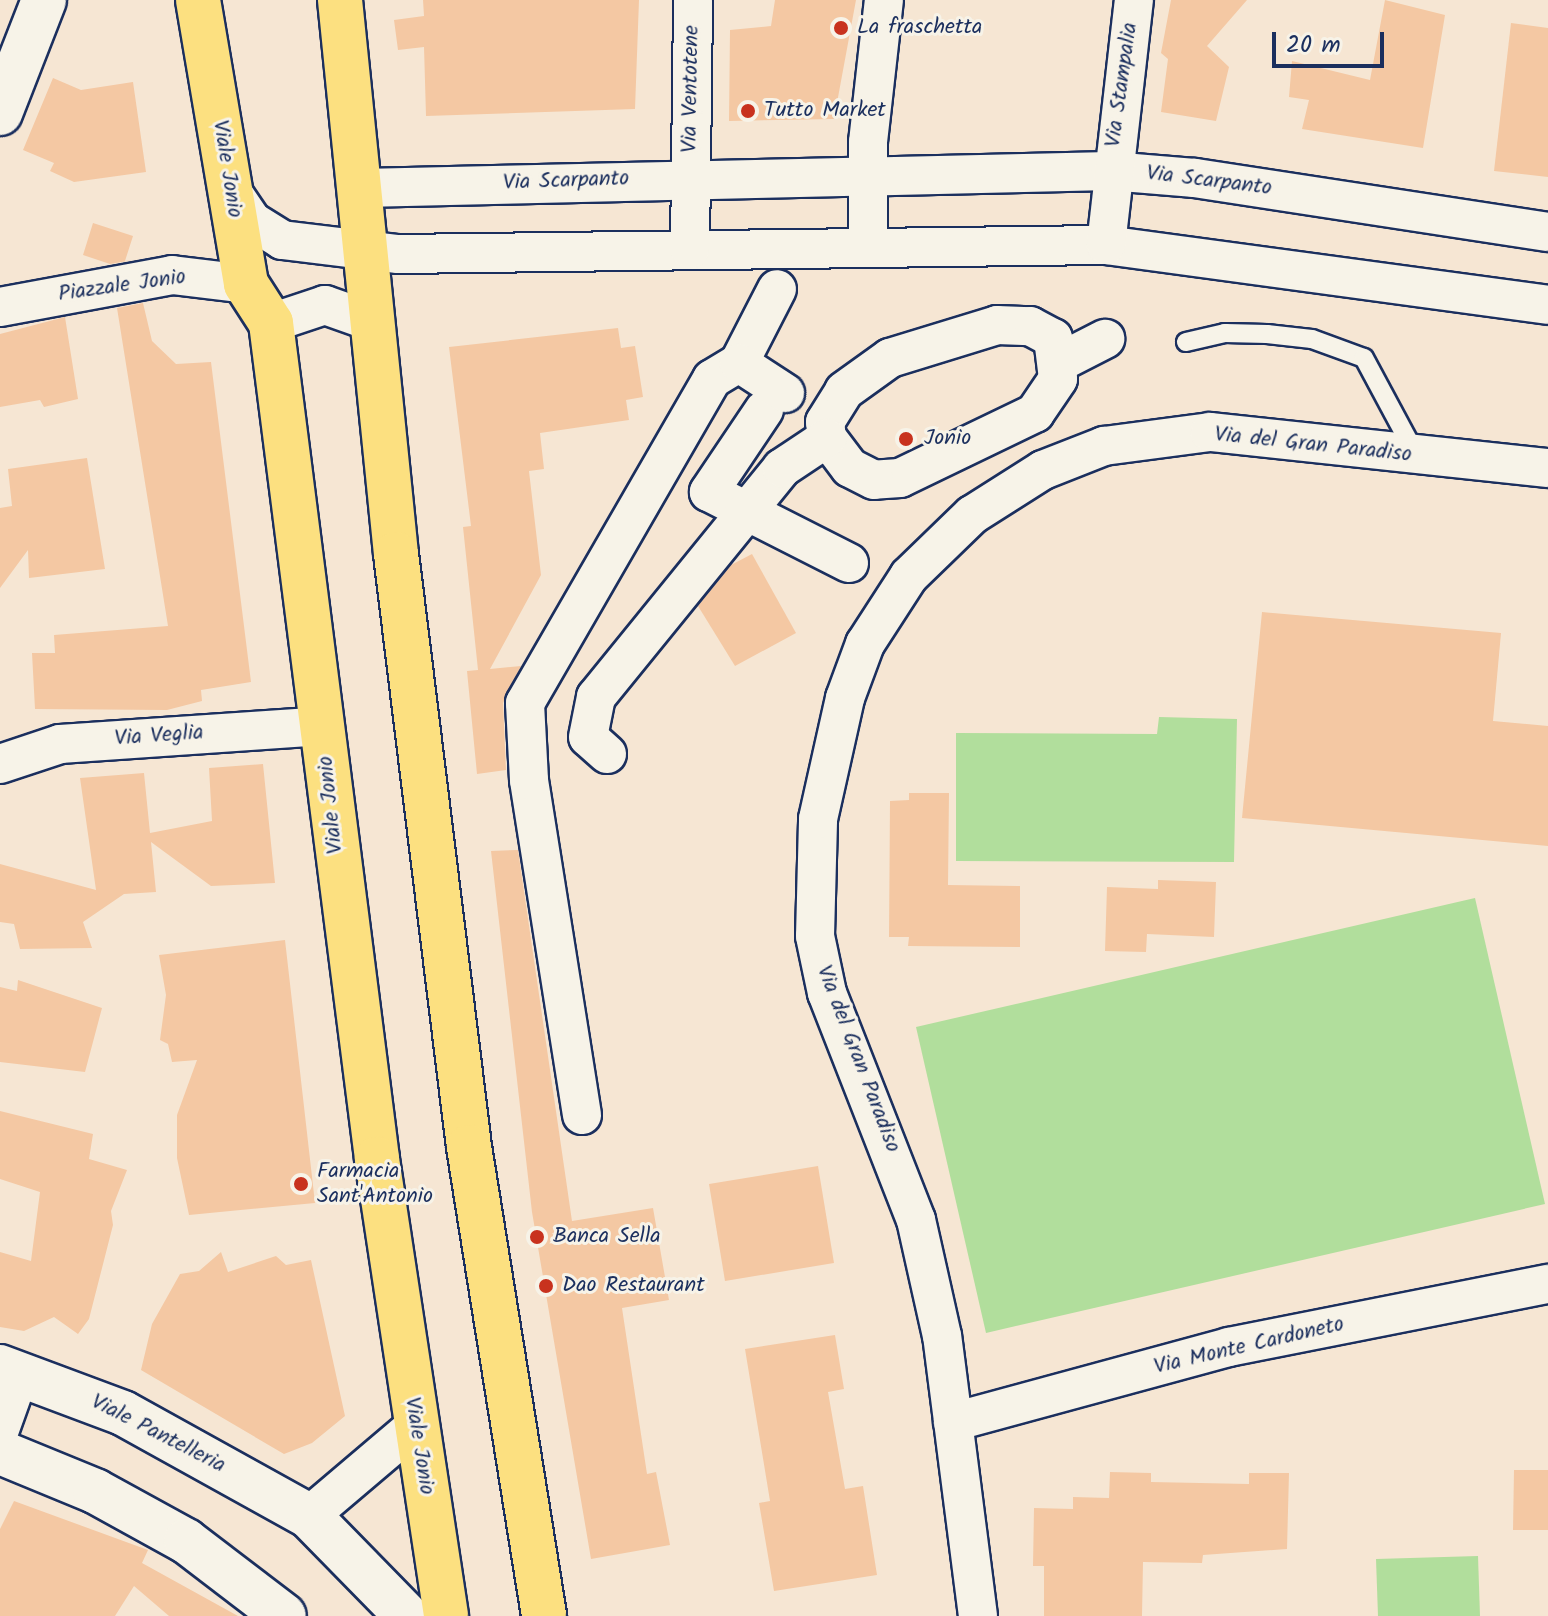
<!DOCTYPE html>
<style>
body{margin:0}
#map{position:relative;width:1548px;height:1616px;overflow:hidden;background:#f6e6d3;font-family:Kalam,sans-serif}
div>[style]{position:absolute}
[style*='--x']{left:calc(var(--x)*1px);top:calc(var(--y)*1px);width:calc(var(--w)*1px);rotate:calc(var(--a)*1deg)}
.green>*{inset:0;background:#b1de9c}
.building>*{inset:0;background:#f4c8a3}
.roads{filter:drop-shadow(2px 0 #1b2f5e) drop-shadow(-2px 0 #1b2f5e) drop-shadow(0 2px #1b2f5e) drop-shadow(0 -2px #1b2f5e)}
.lane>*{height:18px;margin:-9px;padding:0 9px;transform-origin:9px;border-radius:9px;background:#f7f3e8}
.street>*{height:38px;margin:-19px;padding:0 19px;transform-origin:19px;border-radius:19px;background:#f7f3e8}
.secondary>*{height:44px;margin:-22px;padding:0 22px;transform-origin:22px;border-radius:22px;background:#f7f3e8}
.primary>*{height:44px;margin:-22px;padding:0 22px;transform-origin:22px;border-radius:22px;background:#fce080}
.dots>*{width:22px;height:22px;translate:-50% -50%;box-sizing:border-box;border:4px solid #f7f3e8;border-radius:50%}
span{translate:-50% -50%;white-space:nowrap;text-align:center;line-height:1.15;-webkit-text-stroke:6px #f7f3e8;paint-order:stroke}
.poi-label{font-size:22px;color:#1b2f5e}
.left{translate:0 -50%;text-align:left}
.street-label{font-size:22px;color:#1b2f5e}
.scale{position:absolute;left:1272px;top:32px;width:112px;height:36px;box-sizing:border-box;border:4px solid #1b2f5e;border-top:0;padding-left:10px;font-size:24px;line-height:28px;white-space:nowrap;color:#1b2f5e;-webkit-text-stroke:6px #f7f3e8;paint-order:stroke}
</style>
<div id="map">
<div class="green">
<div style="clip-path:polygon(1159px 717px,1237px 719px,1234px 862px,956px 861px,956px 733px,1157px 734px)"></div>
<div style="clip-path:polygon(1475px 898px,1545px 1204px,986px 1333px,916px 1027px)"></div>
<div style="clip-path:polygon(1478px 1556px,1480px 1616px,1378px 1616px,1376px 1559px)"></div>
</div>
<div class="building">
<div style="clip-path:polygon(423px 0,639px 0,635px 109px,426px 116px,424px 47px,398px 50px,394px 20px,424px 16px)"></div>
<div style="clip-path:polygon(775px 0,856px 0,834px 119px,729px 121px,730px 30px,771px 26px)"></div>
<div style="clip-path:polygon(1171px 0,1247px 0,1207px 46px,1229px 67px,1216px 121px,1161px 112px,1168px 59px,1161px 53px)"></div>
<div style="clip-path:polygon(1385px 0,1445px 15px,1423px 148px,1302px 129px,1309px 100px,1289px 97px,1292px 61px,1370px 80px)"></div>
<div style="clip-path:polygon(1511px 23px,1548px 28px,1548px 177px,1494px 171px)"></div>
<div style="clip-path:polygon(53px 78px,81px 90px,133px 82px,146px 172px,74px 182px,50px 171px,54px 163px,23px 150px)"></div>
<div style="clip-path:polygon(93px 223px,133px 236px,125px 261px,133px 260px,110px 264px,83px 255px)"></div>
<div style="clip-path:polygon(143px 303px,152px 341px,176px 364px,211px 362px,251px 682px,201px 690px,202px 701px,167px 710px,35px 709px,32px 653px,55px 653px,54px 635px,168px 626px,117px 308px)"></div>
<div style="clip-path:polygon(65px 317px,78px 399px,44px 407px,40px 400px,0 407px,0 334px)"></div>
<div style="clip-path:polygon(618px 328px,621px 348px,635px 346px,643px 397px,626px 400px,629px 420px,540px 433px,544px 469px,529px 471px,541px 575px,490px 669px,521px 666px,503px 703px,506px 770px,477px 774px,467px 671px,478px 670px,463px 527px,471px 526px,449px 347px)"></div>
<div style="clip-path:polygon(87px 458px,105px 569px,29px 578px,28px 550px,0 588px,0 508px,12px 506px,8px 469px)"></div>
<div style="clip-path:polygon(752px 554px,796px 633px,735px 666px,698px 606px,731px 565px)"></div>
<div style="clip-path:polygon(1262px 612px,1501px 633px,1493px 721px,1548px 726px,1548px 846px,1242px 818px)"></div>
<div style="clip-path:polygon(263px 764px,275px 883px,211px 886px,151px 842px,156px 892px,124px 894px,83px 922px,92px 948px,20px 949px,14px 924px,0 922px,0 864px,96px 890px,80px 778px,144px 773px,150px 833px,212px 821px,209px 768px)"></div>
<div style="clip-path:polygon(909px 793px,949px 793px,948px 885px,1020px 886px,1020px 947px,908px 946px,909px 937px,889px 937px,890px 801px,909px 800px)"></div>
<div style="clip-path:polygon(518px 850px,572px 1221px,653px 1208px,669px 1300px,622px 1308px,647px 1474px,656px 1472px,670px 1545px,591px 1559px,532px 1212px,491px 851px)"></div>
<div style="clip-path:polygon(1158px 880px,1216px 882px,1214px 937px,1147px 934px,1146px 952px,1105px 951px,1107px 887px,1158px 889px)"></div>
<div style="clip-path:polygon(285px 940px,315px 1203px,189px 1215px,177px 1158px,177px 1115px,197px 1060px,172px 1062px,168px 1044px,160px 1040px,166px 995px,159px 955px)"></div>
<div style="clip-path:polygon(18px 980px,102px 1008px,85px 1072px,0 1062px,0 987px,17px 991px)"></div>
<div style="clip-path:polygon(0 1111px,93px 1134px,89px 1159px,127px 1170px,111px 1211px,113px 1225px,89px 1319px,78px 1334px,54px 1317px,24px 1331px,0 1327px,0 1252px,31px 1261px,40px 1192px,0 1179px)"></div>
<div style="clip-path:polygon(818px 1166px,834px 1263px,725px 1281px,709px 1184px)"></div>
<div style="clip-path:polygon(221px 1252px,228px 1272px,276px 1256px,286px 1265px,311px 1260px,345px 1416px,312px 1443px,284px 1454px,141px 1370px,152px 1324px,180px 1274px,199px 1271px)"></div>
<div style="clip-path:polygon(835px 1335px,844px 1389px,828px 1392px,845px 1489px,863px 1486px,877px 1575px,774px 1591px,759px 1503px,770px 1501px,745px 1349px)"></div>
<div style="clip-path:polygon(1514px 1470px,1548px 1470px,1548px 1530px,1513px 1530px)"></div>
<div style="clip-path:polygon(1110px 1472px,1151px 1473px,1151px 1482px,1249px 1484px,1249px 1473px,1289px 1473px,1287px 1549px,1203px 1555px,1202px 1563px,1143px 1562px,1142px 1616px,1044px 1616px,1044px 1566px,1033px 1566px,1034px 1508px,1073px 1509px,1073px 1497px,1109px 1498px)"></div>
<div style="clip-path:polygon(14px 1501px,148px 1550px,142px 1563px,238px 1616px,169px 1616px,134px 1586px,115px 1616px,0 1616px,0 1529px)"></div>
</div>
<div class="roads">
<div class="lane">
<div style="--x:1186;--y:342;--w:40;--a:-13"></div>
<div style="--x:1225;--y:333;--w:42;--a:1.4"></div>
<div style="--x:1267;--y:334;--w:45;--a:6.3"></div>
<div style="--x:1312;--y:339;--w:55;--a:20.1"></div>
<div style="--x:1364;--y:358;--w:110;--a:61.8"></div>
</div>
<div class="street">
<div style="--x:362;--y:188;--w:748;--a:-1.3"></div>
<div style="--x:1110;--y:171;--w:85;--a:4.7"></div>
<div style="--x:1195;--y:178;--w:357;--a:8.7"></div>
<div style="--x:231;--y:190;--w:37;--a:56"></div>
<div style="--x:252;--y:221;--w:36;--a:32"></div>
<div style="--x:282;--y:240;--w:117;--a:6.9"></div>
<div style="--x:398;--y:254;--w:708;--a:-0.73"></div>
<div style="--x:1106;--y:245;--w:446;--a:7.7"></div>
<div style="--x:1106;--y:245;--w:247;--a:-83.5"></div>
<div style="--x:868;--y:248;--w:106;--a:-90"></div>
<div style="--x:868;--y:142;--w:143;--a:-83.6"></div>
<div style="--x:690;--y:249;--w:249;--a:-89.3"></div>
<div style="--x:0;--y:307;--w:175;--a:-10.5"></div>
<div style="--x:172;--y:275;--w:75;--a:6.9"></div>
<div style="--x:271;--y:323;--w:57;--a:-18.4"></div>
<div style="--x:325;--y:305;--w:51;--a:19.5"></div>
<div style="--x:997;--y:325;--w:33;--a:2"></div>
<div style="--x:1030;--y:326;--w:26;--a:28"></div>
<div style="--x:1053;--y:338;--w:41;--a:83"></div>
<div style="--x:1058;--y:379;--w:41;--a:124.1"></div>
<div style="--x:1035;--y:413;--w:150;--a:154.3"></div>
<div style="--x:900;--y:478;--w:26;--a:176"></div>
<div style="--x:874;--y:480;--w:27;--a:-153"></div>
<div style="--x:850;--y:468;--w:38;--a:-127"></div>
<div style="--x:827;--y:438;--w:16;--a:-97"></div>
<div style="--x:825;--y:422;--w:36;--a:-58"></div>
<div style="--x:844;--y:391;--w:57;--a:-35.7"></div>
<div style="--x:890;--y:358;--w:112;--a:-17.1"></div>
<div style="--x:1060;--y:362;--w:51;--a:-27.1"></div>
<div style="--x:739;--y:363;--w:83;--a:-62.8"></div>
<div style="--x:764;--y:410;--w:99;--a:123.9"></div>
<div style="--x:709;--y:492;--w:157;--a:26.9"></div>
<div style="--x:607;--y:754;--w:25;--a:-138"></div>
<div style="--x:588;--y:737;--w:41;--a:-78.7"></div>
<div style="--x:596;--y:697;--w:295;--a:-50.9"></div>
<div style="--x:782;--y:468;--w:54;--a:-33.7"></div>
<div style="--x:0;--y:764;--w:63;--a:-18.4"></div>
<div style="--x:60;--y:744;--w:263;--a:-3.9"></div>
<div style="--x:582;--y:1115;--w:339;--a:-99"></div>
<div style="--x:529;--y:780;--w:77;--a:-93"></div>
<div style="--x:525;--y:703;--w:374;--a:-60"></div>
<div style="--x:712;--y:379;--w:31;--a:-31"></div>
<div style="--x:739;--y:363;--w:55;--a:33.1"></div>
<div style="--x:953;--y:1422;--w:286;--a:-15.2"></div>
<div style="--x:1229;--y:1347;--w:325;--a:-11.2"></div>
<div style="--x:0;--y:1429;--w:59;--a:-70.3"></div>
<div style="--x:309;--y:1516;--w:139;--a:-40.3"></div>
<div style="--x:978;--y:1616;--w:282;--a:-97.3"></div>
<div style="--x:942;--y:1336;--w:119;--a:-102.6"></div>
<div style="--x:916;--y:1220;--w:244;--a:-111.4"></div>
<div style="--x:827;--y:993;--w:58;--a:-101.9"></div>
<div style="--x:815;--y:936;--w:117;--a:-88.5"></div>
<div style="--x:818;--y:819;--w:124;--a:-77.4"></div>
<div style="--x:845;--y:698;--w:58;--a:-69.7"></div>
<div style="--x:865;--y:644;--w:81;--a:-57.1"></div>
<div style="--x:909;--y:576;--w:88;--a:-44.1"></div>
<div style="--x:972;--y:515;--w:84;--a:-32.4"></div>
<div style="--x:1043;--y:470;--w:66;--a:-21.5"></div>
<div style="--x:1104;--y:446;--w:107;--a:-7.5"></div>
<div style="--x:1210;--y:432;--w:340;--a:6.1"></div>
</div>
<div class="secondary">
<div style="--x:0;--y:113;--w:121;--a:-68.7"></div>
<div style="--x:0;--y:1367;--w:131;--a:20.5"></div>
<div style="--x:123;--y:1413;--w:213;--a:29"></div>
<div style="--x:309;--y:1516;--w:140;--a:45.6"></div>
<div style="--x:0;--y:1452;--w:103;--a:22.3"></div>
<div style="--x:95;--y:1491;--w:104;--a:28.8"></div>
<div style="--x:186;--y:1541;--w:123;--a:37.4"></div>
</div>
<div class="primary">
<div style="--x:198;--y:0;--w:288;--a:80.4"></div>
<div style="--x:246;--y:284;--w:46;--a:57.3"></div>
<div style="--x:271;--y:323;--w:843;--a:82.77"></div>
<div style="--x:377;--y:1159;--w:462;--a:81.4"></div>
<div style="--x:340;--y:0;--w:557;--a:84.23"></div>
<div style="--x:396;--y:554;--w:597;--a:82.98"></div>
<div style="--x:469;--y:1147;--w:475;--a:80.9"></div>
</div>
</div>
<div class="dots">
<div style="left:841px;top:28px;background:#c8321e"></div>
<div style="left:748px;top:111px;background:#c8321e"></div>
<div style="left:906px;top:439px;background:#c8321e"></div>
<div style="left:301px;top:1184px;background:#c8321e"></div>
<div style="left:537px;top:1237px;background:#c8321e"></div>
<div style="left:546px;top:1286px;background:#c8321e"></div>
</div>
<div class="poi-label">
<span class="left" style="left:857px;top:28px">La fraschetta</span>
<span class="left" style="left:764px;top:111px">Tutto Market</span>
<span class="left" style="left:924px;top:439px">Jonio</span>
<span class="left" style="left:317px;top:1184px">Farmacia<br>Sant'Antonio</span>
<span class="left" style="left:553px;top:1237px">Banca Sella</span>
<span class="left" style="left:562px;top:1286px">Dao Restaurant</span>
</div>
<div class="street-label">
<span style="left:1122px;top:85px;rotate:-82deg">Via Stampalia</span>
<span style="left:691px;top:89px;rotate:-89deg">Via Ventotene</span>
<span style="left:227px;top:169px;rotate:81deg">Viale Jonio</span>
<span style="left:566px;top:181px;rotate:-2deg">Via Scarpanto</span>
<span style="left:1209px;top:181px;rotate:7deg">Via Scarpanto</span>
<span style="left:122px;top:286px;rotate:-8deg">Piazzale Jonio</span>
<span style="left:1313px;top:445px;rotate:6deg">Via del Gran Paradiso</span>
<span style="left:159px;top:736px;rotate:-4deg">Via Veglia</span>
<span style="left:331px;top:805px;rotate:-96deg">Viale Jonio</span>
<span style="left:858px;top:1059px;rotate:69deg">Via del Gran Paradiso</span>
<span style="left:1249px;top:1346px;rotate:-13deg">Via Monte Cardoneto</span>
<span style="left:158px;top:1434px;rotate:27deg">Viale Pantelleria</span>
<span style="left:419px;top:1446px;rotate:81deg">Viale Jonio</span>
</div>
<div class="scale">20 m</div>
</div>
